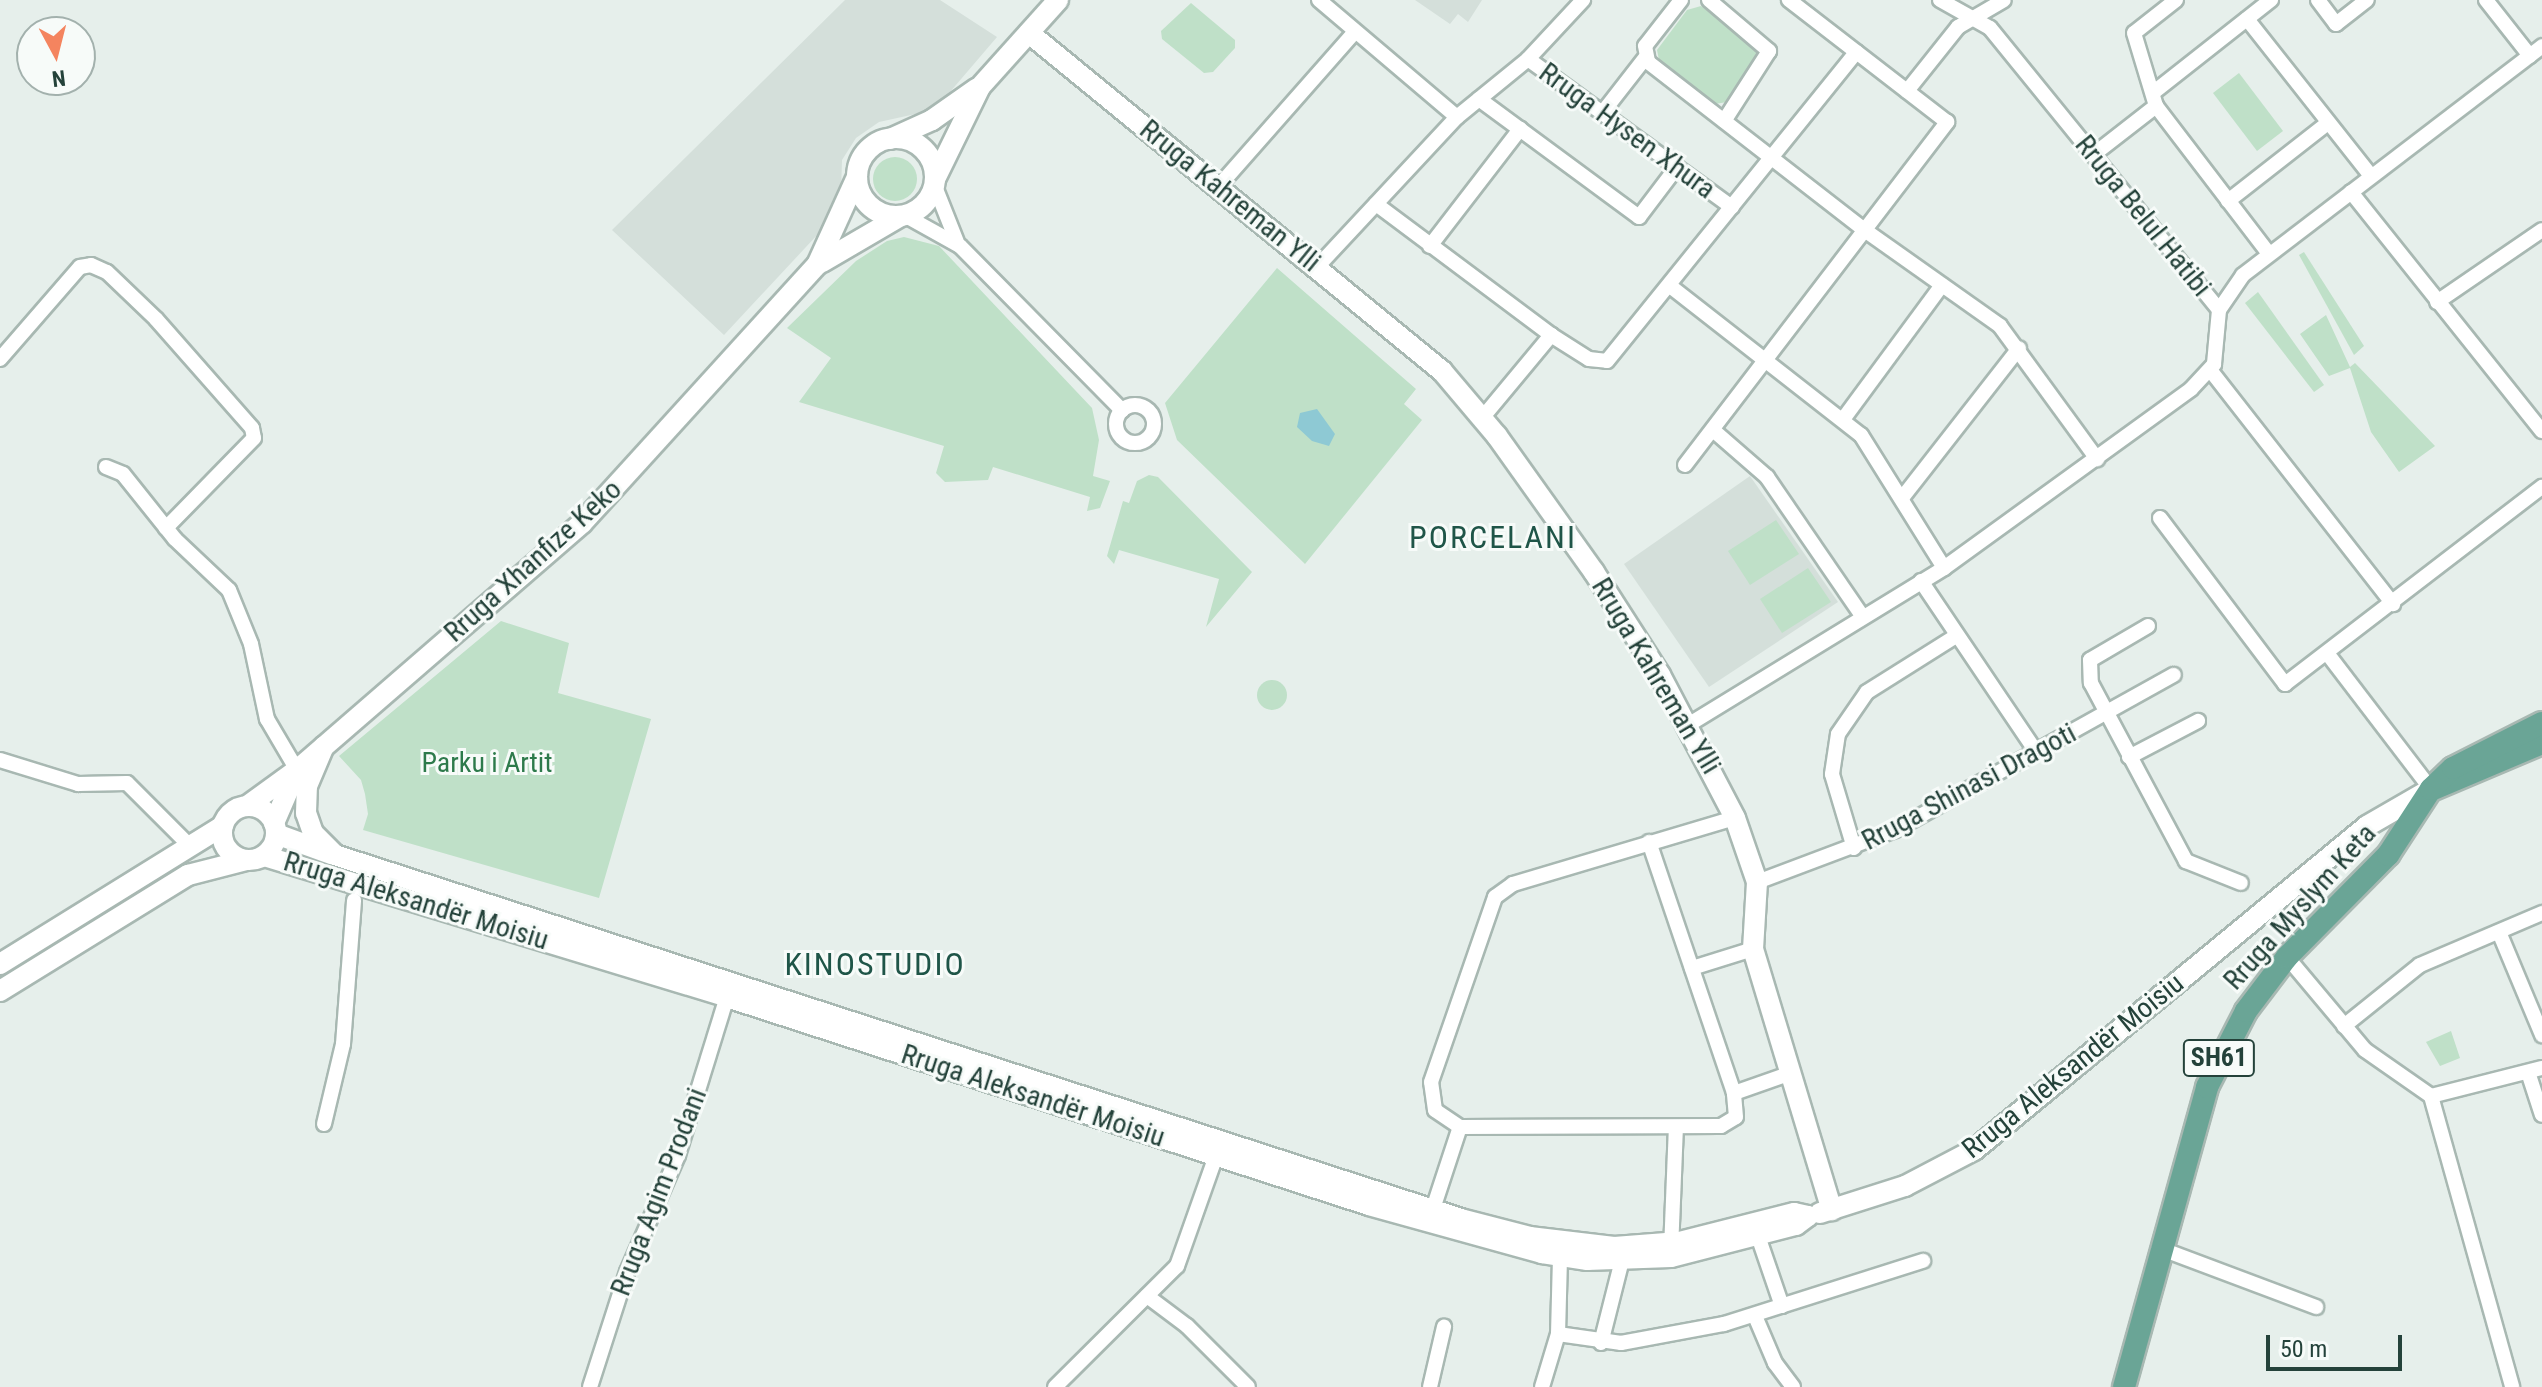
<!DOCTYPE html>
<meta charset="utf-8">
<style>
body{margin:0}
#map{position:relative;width:2542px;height:1387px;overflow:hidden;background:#e6efeb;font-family:"Roboto Condensed",sans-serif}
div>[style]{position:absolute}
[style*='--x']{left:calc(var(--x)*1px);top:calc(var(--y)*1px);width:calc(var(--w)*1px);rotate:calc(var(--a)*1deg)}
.built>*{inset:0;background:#d4dfda}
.green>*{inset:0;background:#bfe0c8}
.round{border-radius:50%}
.water>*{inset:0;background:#8ec9d4}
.roads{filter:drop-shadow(2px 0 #a8b8b2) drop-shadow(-2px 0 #a8b8b2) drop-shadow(0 2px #a8b8b2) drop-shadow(0 -2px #a8b8b2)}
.street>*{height:14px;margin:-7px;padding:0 7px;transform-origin:7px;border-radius:7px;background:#fff}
.street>.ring{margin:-7px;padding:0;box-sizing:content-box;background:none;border:14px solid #fff;border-radius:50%}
.secondary>*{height:20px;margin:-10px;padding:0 10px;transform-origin:10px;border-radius:10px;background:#fff}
.secondary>.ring{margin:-10px;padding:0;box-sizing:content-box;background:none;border:20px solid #fff;border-radius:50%}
.primary>*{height:22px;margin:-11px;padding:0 11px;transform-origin:11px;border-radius:11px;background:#6aa596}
span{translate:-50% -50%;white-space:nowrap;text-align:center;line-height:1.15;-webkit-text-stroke:6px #f7fbf9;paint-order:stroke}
.shield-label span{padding:2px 6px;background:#f7fbf9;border:2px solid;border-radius:6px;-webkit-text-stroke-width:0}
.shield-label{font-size:26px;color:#24423a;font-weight:700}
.street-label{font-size:28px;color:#24423a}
.park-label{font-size:28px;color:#2d7a4b}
.quarter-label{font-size:32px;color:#1f5548;letter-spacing:2px}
.north{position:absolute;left:16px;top:16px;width:80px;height:80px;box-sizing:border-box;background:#f7fbf9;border:2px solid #a3b1ad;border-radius:50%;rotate:173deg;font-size:22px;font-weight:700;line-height:32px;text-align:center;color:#24423a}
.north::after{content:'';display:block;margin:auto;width:28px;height:36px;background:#f4845f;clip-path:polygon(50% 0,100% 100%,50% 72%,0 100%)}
.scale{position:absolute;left:2266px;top:1335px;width:136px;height:36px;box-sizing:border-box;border:4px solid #24423a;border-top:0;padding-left:10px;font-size:24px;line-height:28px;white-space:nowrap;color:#24423a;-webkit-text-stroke:6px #f7fbf9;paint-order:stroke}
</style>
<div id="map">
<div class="built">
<div style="clip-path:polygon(845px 0,940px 0,997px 37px,944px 99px,920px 113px,879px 122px,856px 138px,842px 160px,841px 194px,833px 218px,724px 335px,612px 230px)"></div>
<div style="clip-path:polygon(1415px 0,1482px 0,1468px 22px,1458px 14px,1450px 24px)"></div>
<div style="clip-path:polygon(1750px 476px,1838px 602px,1709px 687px,1624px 564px)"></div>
</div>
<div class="green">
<div style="clip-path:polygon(1191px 3px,1235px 40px,1235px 48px,1213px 72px,1204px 73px,1162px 39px,1161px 31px)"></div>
<div style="clip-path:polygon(1701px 6px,1758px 49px,1757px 62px,1727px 102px,1715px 104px,1659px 60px,1657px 50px,1687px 10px)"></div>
<div style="clip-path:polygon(2239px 73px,2283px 131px,2257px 151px,2213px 93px)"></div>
<div class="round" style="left:873px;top:157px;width:44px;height:44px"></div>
<div style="clip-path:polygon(904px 237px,939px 246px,1092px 408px,1099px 440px,1093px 476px,1110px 481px,1100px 508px,1087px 511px,1090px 497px,993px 467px,988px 480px,945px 482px,936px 473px,944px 446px,799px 402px,831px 358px,787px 328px,856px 261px,887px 241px)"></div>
<div style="clip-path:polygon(2304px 252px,2364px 346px,2354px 355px,2299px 255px)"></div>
<div style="clip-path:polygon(1277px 268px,1416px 389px,1404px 404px,1422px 420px,1305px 564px,1177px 440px,1165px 403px)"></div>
<div style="clip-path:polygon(2258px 292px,2324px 385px,2314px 392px,2245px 303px)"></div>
<div style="clip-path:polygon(2326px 315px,2350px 367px,2355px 363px,2435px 446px,2399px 472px,2371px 432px,2350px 368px,2329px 376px,2300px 334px)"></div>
<div style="clip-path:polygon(1149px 475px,1158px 477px,1252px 572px,1206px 627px,1219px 579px,1119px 550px,1114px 564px,1107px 556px,1123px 501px,1129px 503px,1137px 481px)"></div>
<div style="clip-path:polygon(1776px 520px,1799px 554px,1750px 585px,1728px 551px)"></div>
<div style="clip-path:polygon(1808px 568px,1831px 602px,1782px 633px,1760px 599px)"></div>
<div style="clip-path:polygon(501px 621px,569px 643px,558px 693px,651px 719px,599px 898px,363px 830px,368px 814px,365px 794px,361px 780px,339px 756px)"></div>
<div class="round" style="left:1257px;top:680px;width:30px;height:30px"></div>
<div style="clip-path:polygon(2451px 1031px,2460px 1058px,2440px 1066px,2426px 1042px)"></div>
</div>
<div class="water">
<div style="clip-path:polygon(1317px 409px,1335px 434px,1329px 446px,1312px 441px,1297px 427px,1300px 413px)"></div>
</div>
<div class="roads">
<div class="street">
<div style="--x:1319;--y:0;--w:181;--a:40.3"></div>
<div style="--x:1681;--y:0;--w:58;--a:128"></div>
<div style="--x:1645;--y:46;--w:16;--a:79"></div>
<div style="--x:1648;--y:62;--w:276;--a:37.8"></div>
<div style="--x:1866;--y:231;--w:164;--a:35.3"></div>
<div style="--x:2000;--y:326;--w:165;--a:53.9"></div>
<div style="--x:1709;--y:0;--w:79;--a:40.4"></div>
<div style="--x:1769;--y:51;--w:83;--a:122.7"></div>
<div style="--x:1940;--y:0;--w:57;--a:29.2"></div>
<div style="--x:1990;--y:28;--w:363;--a:50.9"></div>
<div style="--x:2176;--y:0;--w:53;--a:141.8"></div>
<div style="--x:2134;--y:33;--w:76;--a:73.2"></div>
<div style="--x:2156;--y:106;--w:186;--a:52.6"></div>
<div style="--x:2318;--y:0;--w:30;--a:53"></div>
<div style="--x:2336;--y:24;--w:39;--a:-38"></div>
<div style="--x:2486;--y:0;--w:71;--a:51.8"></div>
<div style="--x:2247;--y:19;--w:200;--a:51.7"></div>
<div style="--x:1528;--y:59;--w:252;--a:36"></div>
<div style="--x:1907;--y:91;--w:82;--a:-51.4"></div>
<div style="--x:1958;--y:27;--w:53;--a:-30.4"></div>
<div style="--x:2154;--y:92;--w:149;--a:-38.2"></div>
<div style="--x:1479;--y:99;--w:199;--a:36.4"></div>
<div style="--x:1639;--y:217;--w:63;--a:-52.8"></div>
<div style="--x:1603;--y:112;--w:68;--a:-52.1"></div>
<div style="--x:2093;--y:155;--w:80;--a:-37.9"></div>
<div style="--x:934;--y:184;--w:62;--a:68.4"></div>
<div style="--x:1219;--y:186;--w:205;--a:-48.6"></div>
<div style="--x:2351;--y:192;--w:306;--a:51.4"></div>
<div style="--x:2228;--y:201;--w:127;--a:-38"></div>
<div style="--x:1376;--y:204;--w:219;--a:36.8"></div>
<div style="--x:1551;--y:335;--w:45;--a:32.3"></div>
<div style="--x:1589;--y:359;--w:18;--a:6"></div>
<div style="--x:1607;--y:361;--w:397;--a:-51.1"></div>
<div style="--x:904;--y:215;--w:64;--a:29"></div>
<div style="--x:960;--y:246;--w:231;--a:45.4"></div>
<div style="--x:1430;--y:246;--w:148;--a:-52.4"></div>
<div style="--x:1318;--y:266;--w:204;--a:-47"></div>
<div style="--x:1457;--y:117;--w:92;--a:-39.2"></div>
<div style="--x:1528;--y:59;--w:81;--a:-47"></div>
<div style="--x:1670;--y:286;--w:242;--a:38"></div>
<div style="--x:1861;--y:435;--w:157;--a:58"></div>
<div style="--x:2437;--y:302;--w:127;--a:-34.4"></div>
<div style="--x:0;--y:359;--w:122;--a:-49"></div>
<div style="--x:80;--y:267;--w:11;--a:-10"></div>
<div style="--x:91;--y:265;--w:17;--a:24"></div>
<div style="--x:107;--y:272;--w:68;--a:43.8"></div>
<div style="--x:156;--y:319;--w:145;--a:48.6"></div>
<div style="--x:252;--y:428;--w:10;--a:79"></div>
<div style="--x:254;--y:438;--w:126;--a:134.4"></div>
<div style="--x:2211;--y:371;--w:296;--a:52"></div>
<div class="ring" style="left:1116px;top:405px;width:24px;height:24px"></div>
<div style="--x:1483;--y:417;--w:107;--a:-50.3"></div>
<div style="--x:1844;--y:418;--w:165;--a:-53.6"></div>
<div style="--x:1713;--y:430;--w:72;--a:41"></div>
<div style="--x:1767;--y:477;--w:168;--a:55.6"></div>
<div style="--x:1685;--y:465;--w:432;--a:-52.6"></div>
<div style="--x:1947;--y:122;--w:200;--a:-142.3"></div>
<div style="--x:106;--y:467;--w:18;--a:22"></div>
<div style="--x:123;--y:474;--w:83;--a:51.3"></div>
<div style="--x:175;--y:539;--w:74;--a:43.4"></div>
<div style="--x:229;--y:590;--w:58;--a:67.8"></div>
<div style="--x:251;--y:644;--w:77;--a:78"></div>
<div style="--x:267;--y:719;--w:59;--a:59.5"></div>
<div style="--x:1902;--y:498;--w:190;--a:-52"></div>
<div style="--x:2160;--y:518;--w:208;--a:53"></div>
<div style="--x:2285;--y:684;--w:324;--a:-37.5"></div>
<div style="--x:1921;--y:581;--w:207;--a:56"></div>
<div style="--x:2148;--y:626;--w:67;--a:149.6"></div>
<div style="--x:2090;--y:660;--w:23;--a:88"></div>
<div style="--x:2091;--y:683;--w:202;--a:61.9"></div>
<div style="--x:2186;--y:861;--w:59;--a:21.8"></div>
<div style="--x:2327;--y:653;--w:171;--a:52.6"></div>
<div style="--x:1688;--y:725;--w:300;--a:-31.5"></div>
<div style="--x:1944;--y:568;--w:305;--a:-35.9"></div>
<div style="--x:2191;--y:389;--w:34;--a:-47"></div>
<div style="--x:2214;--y:364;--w:54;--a:-84.7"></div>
<div style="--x:2219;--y:310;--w:42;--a:-55.6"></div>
<div style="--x:2243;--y:275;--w:377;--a:-37.4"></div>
<div style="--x:2129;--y:757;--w:78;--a:-27.6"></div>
<div style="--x:0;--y:760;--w:82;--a:17.1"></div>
<div style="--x:78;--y:784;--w:49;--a:-1.2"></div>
<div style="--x:127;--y:783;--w:91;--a:45"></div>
<div style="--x:1854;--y:848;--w:77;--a:-106.6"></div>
<div style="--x:1832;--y:774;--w:40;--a:-81.5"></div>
<div style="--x:1838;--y:734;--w:51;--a:-55.4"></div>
<div style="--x:1867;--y:692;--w:105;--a:-32.2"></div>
<div style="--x:1757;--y:882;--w:147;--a:-20.6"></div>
<div style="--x:1895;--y:830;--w:319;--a:-29.1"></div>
<div style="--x:2499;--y:932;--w:112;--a:67.3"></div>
<div style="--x:2287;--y:957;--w:121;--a:50"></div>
<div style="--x:2365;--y:1050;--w:80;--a:34.9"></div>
<div style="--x:2431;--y:1096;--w:302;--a:74.4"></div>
<div style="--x:1692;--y:968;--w:64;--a:-17.3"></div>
<div style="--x:2344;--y:1026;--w:97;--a:-38.8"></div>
<div style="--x:2420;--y:965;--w:133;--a:-23.1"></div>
<div style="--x:2528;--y:1072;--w:45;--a:72"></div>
<div style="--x:1734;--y:1093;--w:60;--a:-19.3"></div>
<div style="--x:2431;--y:1096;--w:114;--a:-14.2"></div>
<div style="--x:324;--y:1124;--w:82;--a:-76.6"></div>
<div style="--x:343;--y:1044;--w:144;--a:-85.6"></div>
<div style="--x:1460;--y:1127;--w:261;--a:-0.2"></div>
<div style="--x:1721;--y:1126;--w:17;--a:-31"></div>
<div style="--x:1736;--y:1117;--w:24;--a:-95"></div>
<div style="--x:1734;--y:1093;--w:265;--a:-108.7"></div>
<div style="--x:1430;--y:1218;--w:96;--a:-71.8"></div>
<div style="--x:1460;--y:1127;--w:30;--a:-146"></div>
<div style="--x:1435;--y:1110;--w:28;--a:-98"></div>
<div style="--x:1431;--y:1082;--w:196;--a:-70.9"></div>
<div style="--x:1495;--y:897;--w:22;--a:-36"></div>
<div style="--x:1513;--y:884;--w:232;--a:-16.6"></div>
<div style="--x:1758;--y:1236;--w:74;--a:71.1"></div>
<div style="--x:2159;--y:1248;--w:168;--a:20.6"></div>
<div style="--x:1671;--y:1250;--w:123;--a:-87.7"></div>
<div style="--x:1147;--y:1296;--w:50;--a:36.9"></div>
<div style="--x:1187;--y:1326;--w:86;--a:45"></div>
<div style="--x:1755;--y:1316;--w:51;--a:66.9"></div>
<div style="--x:1775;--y:1363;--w:30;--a:53"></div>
<div style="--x:1558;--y:1334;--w:64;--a:8.1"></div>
<div style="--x:1621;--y:1343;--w:105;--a:-10.5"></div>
<div style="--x:1724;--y:1324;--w:209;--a:-17.6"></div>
<div style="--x:1601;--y:1343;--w:86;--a:-75.8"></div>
<div style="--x:590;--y:1387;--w:121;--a:-72.2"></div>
<div style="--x:627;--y:1272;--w:128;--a:-66.4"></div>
<div style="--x:678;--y:1155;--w:165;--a:-72.8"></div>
<div style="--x:1055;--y:1387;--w:172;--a:-44.8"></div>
<div style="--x:1177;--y:1266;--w:117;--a:-70.5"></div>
<div style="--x:1430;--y:1387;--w:62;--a:-76.9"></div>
<div style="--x:1542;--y:1387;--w:55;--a:-73.2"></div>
<div style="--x:1558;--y:1334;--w:77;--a:-88.5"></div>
</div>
<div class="secondary">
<div style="--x:1029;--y:33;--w:534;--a:39.3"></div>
<div style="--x:1442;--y:371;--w:85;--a:49.8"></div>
<div style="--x:1497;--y:436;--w:167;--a:54.5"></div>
<div style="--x:1594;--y:572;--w:122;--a:57.3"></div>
<div style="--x:1660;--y:675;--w:161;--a:62.3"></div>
<div style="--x:1735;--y:818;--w:68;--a:71"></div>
<div style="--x:1757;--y:882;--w:67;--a:93.4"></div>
<div style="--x:1753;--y:949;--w:273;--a:73.2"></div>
<div class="ring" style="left:857px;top:138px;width:58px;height:58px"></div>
<div style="--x:890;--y:139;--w:46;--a:-24.3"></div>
<div style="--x:932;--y:120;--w:54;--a:-35.2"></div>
<div style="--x:935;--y:179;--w:102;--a:-63.9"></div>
<div style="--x:980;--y:87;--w:117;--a:-48.1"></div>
<div style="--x:822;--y:262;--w:91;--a:-30.2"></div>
<div style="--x:247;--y:806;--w:62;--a:-35.8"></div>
<div style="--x:297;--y:770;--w:377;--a:-40.9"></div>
<div style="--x:582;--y:523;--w:349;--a:-47.7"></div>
<div style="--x:817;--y:265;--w:97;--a:-65.6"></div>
<div class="ring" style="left:222px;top:806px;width:34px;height:34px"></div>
<div style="--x:274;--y:823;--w:58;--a:-66.5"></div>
<div style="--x:276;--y:834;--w:59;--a:20"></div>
<div style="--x:264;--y:856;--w:484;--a:16.9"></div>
<div style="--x:727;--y:997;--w:675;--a:17.95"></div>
<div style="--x:1369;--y:1205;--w:180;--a:15.5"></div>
<div style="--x:1542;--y:1253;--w:46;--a:8.8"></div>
<div style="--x:1587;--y:1260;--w:84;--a:-2"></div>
<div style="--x:1671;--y:1257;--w:129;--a:-14.4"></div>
<div style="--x:1796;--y:1225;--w:15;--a:-37"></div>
<div style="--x:1808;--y:1216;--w:14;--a:-168"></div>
<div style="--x:1794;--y:1213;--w:119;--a:165.8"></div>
<div style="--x:1679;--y:1242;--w:65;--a:175.6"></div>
<div style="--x:1614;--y:1247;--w:85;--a:-173.2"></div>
<div style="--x:1530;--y:1237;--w:71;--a:-165.4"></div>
<div style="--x:1461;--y:1219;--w:1183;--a:-162.09"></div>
<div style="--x:335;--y:855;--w:31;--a:-135"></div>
<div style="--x:313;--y:833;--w:21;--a:-109"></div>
<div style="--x:306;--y:813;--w:27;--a:-88"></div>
<div style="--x:307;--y:786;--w:43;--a:-67"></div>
<div style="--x:0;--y:964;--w:262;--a:-31.8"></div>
<div style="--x:0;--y:991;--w:221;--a:-31.7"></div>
<div style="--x:188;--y:875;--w:61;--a:-14.3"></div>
<div style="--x:1820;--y:1213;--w:89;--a:-17.6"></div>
<div style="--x:1905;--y:1186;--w:78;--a:-27.6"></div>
<div style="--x:1974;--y:1150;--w:509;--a:-39.5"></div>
<div style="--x:2367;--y:826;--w:74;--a:-30"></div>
</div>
<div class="primary">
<div style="--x:2433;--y:789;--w:118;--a:-22.9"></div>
<div style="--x:2124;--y:1387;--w:311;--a:-74.5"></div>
<div style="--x:2207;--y:1087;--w:85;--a:-62.8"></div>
<div style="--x:2246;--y:1011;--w:68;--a:-52.8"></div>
<div style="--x:2287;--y:957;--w:144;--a:-45.3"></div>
<div style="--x:2388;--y:855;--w:79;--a:-56.9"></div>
<div style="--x:2431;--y:789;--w:30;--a:-44"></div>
<div style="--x:2453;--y:768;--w:100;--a:-26.8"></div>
</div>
</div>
<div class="shield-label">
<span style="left:2219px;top:1058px">SH61</span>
</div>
<div class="street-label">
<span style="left:1627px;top:131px;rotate:36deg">Rruga Hysen Xhura</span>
<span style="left:1230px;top:196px;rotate:39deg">Rruga Kahreman Ylli</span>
<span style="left:2143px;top:216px;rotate:51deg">Rruga Belul Hatibi</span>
<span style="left:533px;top:561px;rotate:-42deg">Rruga Xhanfize Keko</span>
<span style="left:1656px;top:676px;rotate:59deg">Rruga Kahreman Ylli</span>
<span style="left:1969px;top:787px;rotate:-28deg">Rruga Shinasi Dragoti</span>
<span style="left:416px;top:901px;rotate:17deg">Rruga Aleksandër Moisiu</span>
<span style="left:2300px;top:907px;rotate:-48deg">Rruga Myslym Keta</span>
<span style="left:2073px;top:1066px;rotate:-39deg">Rruga Aleksandër Moisiu</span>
<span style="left:1033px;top:1096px;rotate:18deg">Rruga Aleksandër Moisiu</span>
<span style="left:659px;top:1192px;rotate:-69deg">Rruga Agim Prodani</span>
</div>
<div class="park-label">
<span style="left:487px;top:763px">Parku i Artit</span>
</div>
<div class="quarter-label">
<span style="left:1493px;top:537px">PORCELANI</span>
<span style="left:875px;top:964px">KINOSTUDIO</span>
</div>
<div class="north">N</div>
<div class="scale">50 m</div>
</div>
